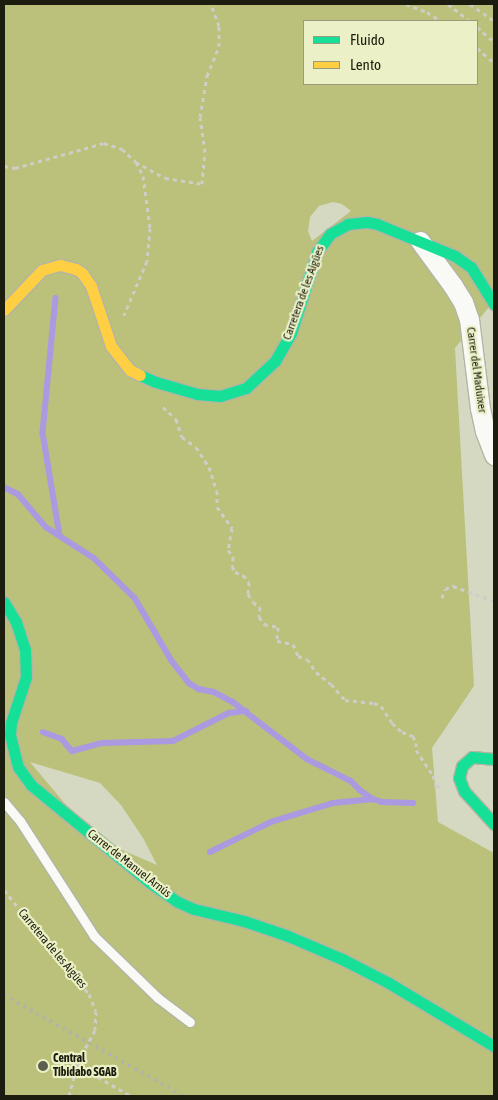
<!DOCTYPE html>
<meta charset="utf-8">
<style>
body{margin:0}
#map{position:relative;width:498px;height:1100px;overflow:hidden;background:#d6d9c2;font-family:"Asap Condensed",sans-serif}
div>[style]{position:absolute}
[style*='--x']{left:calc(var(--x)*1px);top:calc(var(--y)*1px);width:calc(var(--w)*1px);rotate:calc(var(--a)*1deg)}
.forest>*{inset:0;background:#bbc07a}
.stream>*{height:5.5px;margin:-2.75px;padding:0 2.75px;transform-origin:2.75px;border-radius:2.75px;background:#ab99e1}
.path>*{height:3px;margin-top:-1.5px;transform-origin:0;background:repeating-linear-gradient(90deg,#cecec7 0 4px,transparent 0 8px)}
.roads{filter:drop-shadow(1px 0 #b3b5a4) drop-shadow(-1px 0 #b3b5a4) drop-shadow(0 1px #b3b5a4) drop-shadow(0 -1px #b3b5a4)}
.lane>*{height:9px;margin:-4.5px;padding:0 4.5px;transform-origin:4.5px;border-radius:4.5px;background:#f9f9f6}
.street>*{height:19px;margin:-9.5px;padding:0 9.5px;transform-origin:9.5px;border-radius:9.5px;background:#f9f9f6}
.fast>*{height:11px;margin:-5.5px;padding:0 5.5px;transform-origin:5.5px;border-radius:5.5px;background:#16e098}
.slow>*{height:11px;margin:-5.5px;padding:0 5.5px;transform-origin:5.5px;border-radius:5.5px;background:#ffcf43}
.rail>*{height:4px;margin-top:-2px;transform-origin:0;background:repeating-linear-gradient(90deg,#b1b2ac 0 2.5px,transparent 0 7.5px)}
.path-bridge>*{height:3px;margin-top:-1.5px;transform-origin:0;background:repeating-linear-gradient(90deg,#cecec7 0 4px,transparent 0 8px)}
.dots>*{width:14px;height:14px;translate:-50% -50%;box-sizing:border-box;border:2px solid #ebf0c6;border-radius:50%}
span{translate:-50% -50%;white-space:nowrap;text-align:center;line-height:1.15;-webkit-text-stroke:4.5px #ebf0c6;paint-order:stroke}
.street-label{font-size:12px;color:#1c1d0e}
.poi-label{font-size:12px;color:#1c1d0e;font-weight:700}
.left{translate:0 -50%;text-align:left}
.frame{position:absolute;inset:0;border:5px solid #1c1d0e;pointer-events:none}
.legend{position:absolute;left:303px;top:20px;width:175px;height:65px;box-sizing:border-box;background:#ebf0c6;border:1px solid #989c7c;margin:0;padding:6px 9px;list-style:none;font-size:15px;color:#1c1d0e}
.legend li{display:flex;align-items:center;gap:10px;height:25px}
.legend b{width:25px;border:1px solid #989c7c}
</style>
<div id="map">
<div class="forest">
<div style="clip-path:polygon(evenodd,4px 4px,494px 4px,494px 301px,455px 348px,474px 686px,432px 748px,438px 822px,494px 853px,494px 1096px,4px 1096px,4px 4px,304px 21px,477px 21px,477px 84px,304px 84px,304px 21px,4px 4px,333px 202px,342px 204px,351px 211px,312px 241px,308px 231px,310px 217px,319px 206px,333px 202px,4px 4px,30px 762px,100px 783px,121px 805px,143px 838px,157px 865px,115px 847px,66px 805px,30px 762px)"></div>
</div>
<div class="stream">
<div style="--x:56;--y:298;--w:136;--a:95.5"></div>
<div style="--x:43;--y:433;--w:104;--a:80.6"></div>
<div style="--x:4;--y:487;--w:16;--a:27"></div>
<div style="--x:18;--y:494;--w:43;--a:49.7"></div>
<div style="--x:46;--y:527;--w:57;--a:32.9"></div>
<div style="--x:94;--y:558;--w:57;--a:44.3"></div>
<div style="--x:135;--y:598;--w:73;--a:59.6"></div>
<div style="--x:172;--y:661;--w:28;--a:52"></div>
<div style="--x:189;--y:683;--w:12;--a:31"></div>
<div style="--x:199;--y:689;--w:15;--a:11"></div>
<div style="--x:214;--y:692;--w:21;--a:28"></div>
<div style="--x:233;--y:702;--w:93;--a:37.6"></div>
<div style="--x:307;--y:759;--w:49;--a:26.6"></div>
<div style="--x:351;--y:781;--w:13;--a:45"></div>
<div style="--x:360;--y:790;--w:16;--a:35"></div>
<div style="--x:373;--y:799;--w:9;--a:18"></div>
<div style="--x:382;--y:802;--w:31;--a:2"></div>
<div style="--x:43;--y:732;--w:20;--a:20"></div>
<div style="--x:62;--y:739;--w:16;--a:50"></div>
<div style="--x:72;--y:751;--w:31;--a:-15"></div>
<div style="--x:102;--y:743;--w:71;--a:-1.6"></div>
<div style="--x:173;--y:741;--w:63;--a:-26.6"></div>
<div style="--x:229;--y:713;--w:17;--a:-7"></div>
<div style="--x:210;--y:852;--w:68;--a:-26.2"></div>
<div style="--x:271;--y:822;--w:65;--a:-17"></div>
<div style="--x:333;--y:803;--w:40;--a:-5.7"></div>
</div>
<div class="path">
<div style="--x:406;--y:4;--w:22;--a:21"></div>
<div style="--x:427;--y:12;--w:17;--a:33"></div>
<div style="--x:448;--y:4;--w:28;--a:38"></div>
<div style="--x:470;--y:4;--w:29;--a:35"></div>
<div style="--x:477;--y:27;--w:23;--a:41"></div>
<div style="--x:477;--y:48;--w:23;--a:41"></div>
<div style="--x:136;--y:162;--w:33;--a:29"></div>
<div style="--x:165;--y:178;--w:37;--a:9"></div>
<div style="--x:202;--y:184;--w:32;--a:-85"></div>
<div style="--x:205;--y:152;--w:35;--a:-98"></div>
<div style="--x:200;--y:117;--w:42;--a:-80.3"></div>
<div style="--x:207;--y:76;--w:32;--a:-68"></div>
<div style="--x:219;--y:46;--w:20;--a:-90"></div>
<div style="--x:219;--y:26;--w:23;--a:-110"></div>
<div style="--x:4;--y:166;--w:11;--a:10"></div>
<div style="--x:15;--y:168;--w:92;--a:-15.7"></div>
<div style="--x:104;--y:143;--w:19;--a:18"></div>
<div style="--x:122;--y:149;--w:19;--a:43"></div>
<div style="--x:136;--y:162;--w:16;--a:63"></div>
<div style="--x:143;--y:176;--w:52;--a:82.3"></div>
<div style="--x:150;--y:228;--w:33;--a:95"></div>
<div style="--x:147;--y:261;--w:59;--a:113.1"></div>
<div style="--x:163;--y:407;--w:18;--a:43"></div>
<div style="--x:176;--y:419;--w:19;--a:72"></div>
<div style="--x:182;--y:437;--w:17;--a:36"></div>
<div style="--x:196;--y:447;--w:24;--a:57"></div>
<div style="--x:209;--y:467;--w:25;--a:72"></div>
<div style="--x:217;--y:491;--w:16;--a:90"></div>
<div style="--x:217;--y:507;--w:26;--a:54"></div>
<div style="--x:232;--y:528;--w:22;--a:100"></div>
<div style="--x:228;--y:550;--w:9;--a:54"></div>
<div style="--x:233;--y:557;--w:9;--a:96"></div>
<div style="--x:232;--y:566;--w:7;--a:63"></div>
<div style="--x:235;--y:572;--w:9;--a:21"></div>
<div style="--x:243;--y:575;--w:9;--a:49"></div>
<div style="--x:249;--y:582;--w:12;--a:95"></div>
<div style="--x:248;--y:594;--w:9;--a:58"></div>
<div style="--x:253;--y:602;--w:9;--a:36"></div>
<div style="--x:260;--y:607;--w:10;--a:96"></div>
<div style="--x:259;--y:617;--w:9;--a:54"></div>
<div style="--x:264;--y:624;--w:14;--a:12"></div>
<div style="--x:278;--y:627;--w:14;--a:94"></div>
<div style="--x:277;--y:641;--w:16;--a:11"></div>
<div style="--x:293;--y:644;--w:13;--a:67"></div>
<div style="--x:298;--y:656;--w:9;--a:18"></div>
<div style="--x:307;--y:659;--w:16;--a:55"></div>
<div style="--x:316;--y:672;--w:19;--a:39"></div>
<div style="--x:331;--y:684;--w:21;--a:49"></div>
<div style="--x:345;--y:700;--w:29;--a:6"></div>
<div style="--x:374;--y:703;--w:8;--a:23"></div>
<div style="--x:381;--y:706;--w:20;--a:57"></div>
<div style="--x:392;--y:723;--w:13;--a:42"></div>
<div style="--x:402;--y:732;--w:12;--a:20"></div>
<div style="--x:413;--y:736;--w:8;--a:67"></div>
<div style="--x:416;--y:743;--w:7;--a:90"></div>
<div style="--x:416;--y:750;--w:30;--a:56"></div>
<div style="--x:433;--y:775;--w:11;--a:75"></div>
<div style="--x:436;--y:786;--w:4;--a:14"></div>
<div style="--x:442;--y:598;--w:9;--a:-72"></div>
<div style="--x:445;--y:589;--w:9;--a:-21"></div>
<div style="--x:453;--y:586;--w:44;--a:20.1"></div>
<div style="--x:4;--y:890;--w:134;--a:50.7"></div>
<div style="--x:89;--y:994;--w:18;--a:68"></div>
<div style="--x:96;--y:1011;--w:19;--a:93"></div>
<div style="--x:77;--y:1065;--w:62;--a:29.9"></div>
<div style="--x:69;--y:1096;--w:35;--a:-75"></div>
</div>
<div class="roads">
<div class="lane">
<div style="--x:4;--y:802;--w:25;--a:50"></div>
<div style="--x:20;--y:821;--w:137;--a:57.2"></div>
<div style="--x:94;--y:936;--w:89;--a:44.1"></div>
<div style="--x:158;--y:998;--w:40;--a:37"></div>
</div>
<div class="street">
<div style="--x:420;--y:241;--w:56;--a:53.7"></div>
<div style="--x:453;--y:286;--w:19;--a:58"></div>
<div style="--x:463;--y:302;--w:18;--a:71"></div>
<div style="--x:469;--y:319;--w:90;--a:83"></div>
<div style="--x:480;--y:408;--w:24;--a:78"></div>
<div style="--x:485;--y:431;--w:26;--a:69"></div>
</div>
<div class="fast">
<div style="--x:140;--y:375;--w:17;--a:24"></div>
<div style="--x:156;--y:382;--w:43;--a:16.3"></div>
<div style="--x:197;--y:394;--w:23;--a:5"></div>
<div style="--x:220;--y:396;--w:27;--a:-17"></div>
<div style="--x:246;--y:388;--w:40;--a:-43"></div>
<div style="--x:275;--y:361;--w:32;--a:-60"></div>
<div style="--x:291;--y:333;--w:85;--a:-72.2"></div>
<div style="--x:317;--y:252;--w:22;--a:-54"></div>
<div style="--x:330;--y:234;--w:21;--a:-29"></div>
<div style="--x:348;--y:224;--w:19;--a:-6"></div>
<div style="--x:367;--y:222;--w:10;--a:11"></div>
<div style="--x:377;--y:224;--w:84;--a:22.3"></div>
<div style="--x:455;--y:256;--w:19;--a:35"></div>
<div style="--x:471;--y:267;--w:44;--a:58.1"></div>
<div style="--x:4;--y:602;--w:23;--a:59"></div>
<div style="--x:16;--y:622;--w:28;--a:72"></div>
<div style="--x:25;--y:649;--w:28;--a:88"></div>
<div style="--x:26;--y:677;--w:48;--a:108.1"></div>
<div style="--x:11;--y:723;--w:12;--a:95"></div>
<div style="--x:10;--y:735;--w:33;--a:76"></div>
<div style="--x:18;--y:767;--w:22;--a:54"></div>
<div style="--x:31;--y:785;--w:153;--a:39.4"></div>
<div style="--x:149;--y:882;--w:35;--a:35"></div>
<div style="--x:178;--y:902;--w:17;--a:24"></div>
<div style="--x:194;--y:909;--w:51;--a:13.5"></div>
<div style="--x:244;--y:921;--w:46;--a:18.8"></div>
<div style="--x:288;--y:936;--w:59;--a:23.1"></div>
<div style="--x:342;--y:959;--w:53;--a:27.1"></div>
<div style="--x:389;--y:983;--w:122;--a:31"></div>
<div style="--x:494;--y:759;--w:22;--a:-175"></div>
<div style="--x:472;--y:757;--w:13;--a:138"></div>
<div style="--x:462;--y:766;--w:12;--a:104"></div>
<div style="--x:459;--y:778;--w:14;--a:69"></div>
<div style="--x:464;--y:791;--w:45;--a:47.7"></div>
</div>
<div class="slow">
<div style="--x:4;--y:310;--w:55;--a:-46.5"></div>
<div style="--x:42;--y:270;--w:19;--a:-16"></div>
<div style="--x:60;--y:265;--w:16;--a:14"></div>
<div style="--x:76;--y:269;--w:7;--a:34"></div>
<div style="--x:82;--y:273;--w:16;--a:55"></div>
<div style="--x:91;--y:286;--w:63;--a:71.6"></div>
<div style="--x:111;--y:346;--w:31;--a:52"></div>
<div style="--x:130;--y:370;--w:11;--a:27"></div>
</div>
</div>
<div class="rail">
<div style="--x:4;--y:995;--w:206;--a:29.4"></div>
</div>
<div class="path-bridge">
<div style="--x:78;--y:1062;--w:36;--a:-62"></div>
</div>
<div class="dots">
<div style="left:43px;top:1066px;background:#5d5f4d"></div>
</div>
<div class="street-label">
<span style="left:304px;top:293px;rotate:-70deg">Carretera de les Aigües</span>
<span style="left:476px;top:370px;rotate:82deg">Carrer del Maduixer</span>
<span style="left:129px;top:864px;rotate:38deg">Carrer de Manuel Arnús</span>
<span style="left:52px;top:949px;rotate:50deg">Carretera de les Aigües</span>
</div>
<div class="poi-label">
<span class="left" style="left:53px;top:1066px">Central<br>Tibidabo SGAB</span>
</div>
<div class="frame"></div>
<ul class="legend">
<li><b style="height:6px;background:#16e098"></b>Fluido</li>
<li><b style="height:6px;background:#ffcf43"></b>Lento</li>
</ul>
</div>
